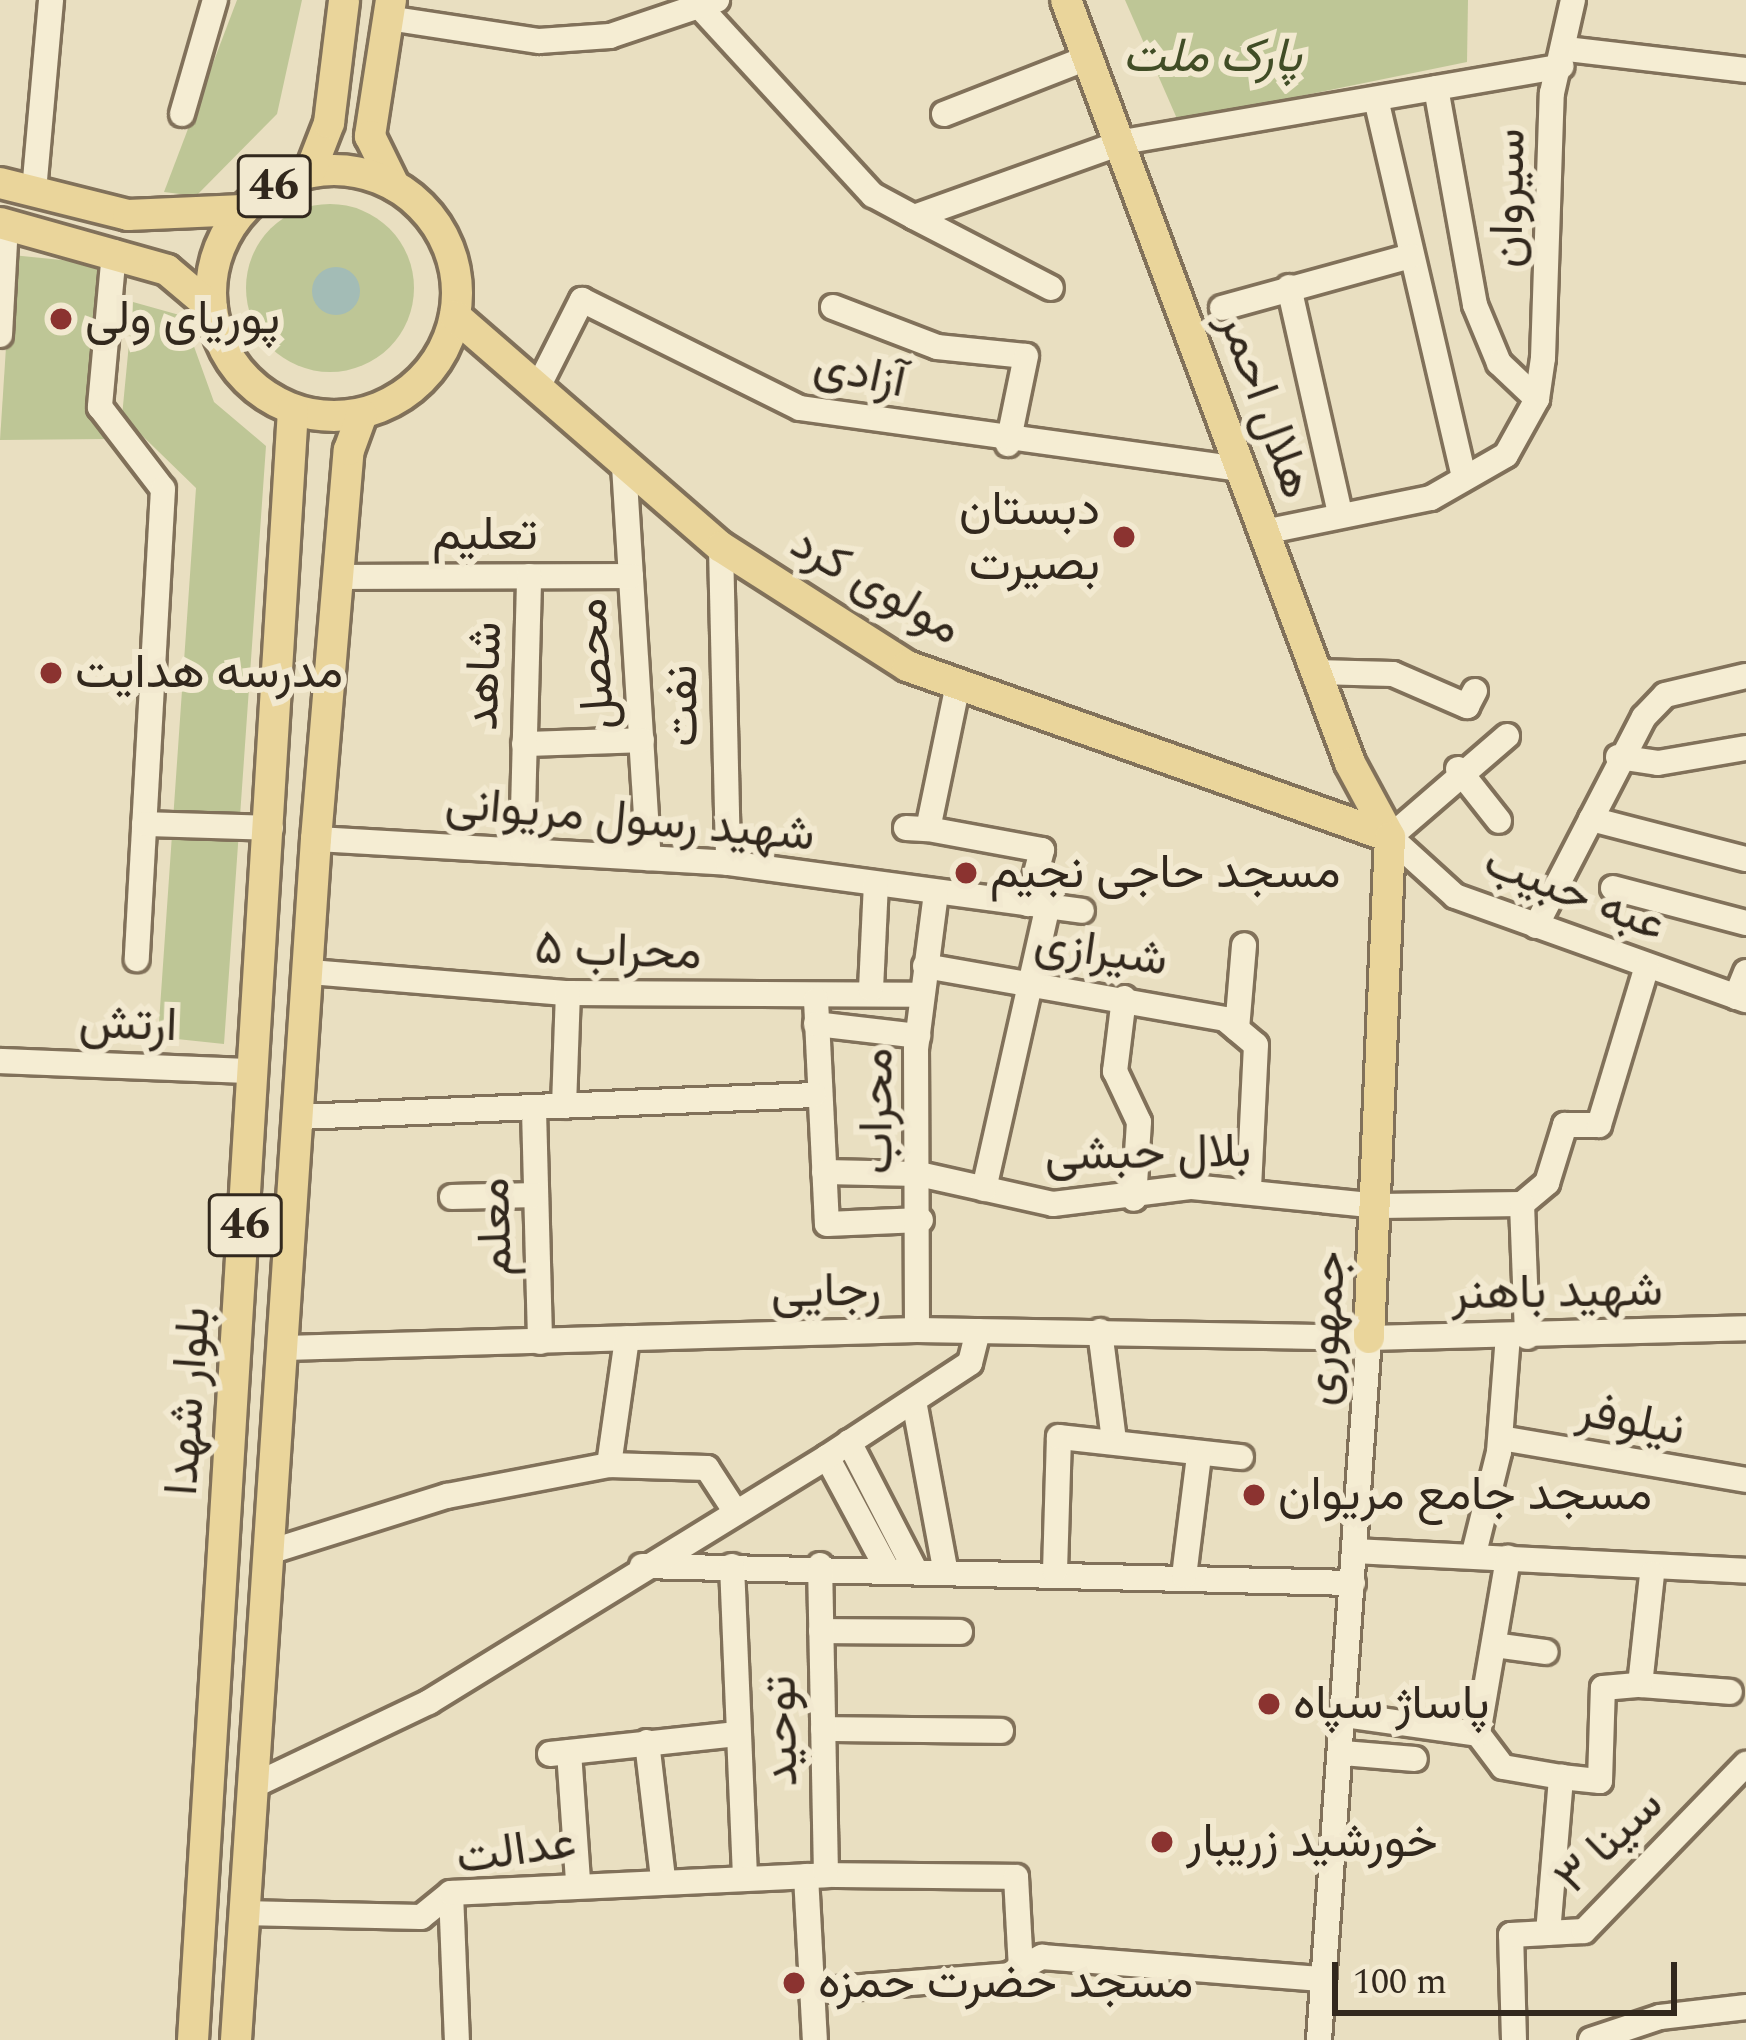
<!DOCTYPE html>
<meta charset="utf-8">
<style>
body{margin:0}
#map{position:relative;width:1746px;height:2040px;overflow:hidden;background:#e9dfc1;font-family:Spectral,Vazirmatn,serif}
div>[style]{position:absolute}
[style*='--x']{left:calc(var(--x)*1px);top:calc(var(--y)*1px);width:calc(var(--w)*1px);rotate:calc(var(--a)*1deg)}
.green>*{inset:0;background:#bec696}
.round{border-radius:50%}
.water>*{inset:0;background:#a3bcb6}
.roads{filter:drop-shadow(3px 0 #81715a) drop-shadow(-3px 0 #81715a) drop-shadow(0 3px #81715a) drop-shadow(0 -3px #81715a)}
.minor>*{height:24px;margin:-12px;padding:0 12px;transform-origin:12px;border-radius:12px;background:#f5edd3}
.major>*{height:30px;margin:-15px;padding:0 15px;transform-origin:15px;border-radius:15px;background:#ead59b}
.major>.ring{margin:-15px;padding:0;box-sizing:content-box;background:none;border:30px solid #ead59b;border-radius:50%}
.dots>*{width:33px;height:33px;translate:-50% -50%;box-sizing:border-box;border:6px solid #f2e9d0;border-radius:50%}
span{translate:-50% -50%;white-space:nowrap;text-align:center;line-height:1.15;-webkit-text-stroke:12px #f2e9d0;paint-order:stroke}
.shield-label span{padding:3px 9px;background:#f2e9d0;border:3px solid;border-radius:9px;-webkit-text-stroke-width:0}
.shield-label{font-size:45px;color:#32281d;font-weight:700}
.park-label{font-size:48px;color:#414d26;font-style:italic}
.street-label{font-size:48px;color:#32281d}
.poi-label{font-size:48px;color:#32281d}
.left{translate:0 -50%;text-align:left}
.right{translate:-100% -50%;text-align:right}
.scale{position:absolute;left:1332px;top:1962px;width:345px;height:54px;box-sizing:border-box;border:6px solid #32281d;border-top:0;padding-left:15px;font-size:36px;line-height:42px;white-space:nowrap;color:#32281d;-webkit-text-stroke:9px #f2e9d0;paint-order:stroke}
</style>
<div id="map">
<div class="green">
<div style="clip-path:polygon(237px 0,302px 0,277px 114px,196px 196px,164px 192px)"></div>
<div style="clip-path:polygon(1125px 0,1468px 0,1467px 62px,1178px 121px)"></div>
<div class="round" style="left:246px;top:204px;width:168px;height:168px"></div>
<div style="clip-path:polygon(12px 255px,121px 266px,106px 439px,0 440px)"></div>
<div style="clip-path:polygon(133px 302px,183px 316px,214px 402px,266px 446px,224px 1044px,158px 1037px,196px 488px,122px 416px)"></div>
</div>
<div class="water">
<div class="round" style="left:312px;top:267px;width:48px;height:48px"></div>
</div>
<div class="roads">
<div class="minor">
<div style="--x:699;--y:6;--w:257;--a:47.4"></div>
<div style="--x:873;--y:195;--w:47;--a:28.2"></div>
<div style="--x:914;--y:217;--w:222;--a:-19.7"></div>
<div style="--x:1123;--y:142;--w:445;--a:-9.8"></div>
<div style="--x:388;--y:18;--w:153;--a:8.7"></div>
<div style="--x:539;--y:41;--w:71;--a:-4"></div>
<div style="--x:610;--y:36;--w:113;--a:-18.6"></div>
<div style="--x:1567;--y:49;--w:180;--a:6.7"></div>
<div style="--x:1436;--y:88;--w:220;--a:79.8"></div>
<div style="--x:1475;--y:305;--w:63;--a:67.5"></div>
<div style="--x:1499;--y:363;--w:52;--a:43.5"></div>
<div style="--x:1376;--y:99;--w:389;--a:76.9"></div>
<div style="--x:182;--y:114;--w:119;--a:-73.9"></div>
<div style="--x:944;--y:114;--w:154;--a:-21.4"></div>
<div style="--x:34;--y:191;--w:192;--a:-84.9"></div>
<div style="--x:914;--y:217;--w:154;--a:27.4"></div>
<div style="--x:114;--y:252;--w:156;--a:95.2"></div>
<div style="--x:100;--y:407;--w:103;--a:52.5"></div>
<div style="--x:163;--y:489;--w:471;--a:93.2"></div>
<div style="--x:1289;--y:287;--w:227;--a:77.3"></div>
<div style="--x:833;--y:307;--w:111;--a:21"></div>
<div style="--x:937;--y:347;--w:89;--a:5.8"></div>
<div style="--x:1026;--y:356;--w:90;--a:101.6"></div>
<div style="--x:1222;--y:308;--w:196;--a:-15.4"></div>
<div style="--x:0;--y:335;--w:111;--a:-86.9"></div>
<div style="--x:537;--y:389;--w:100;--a:-63.2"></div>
<div style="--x:582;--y:300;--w:243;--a:26.4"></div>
<div style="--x:800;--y:408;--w:444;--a:7.9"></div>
<div style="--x:624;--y:466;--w:393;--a:86.4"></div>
<div style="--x:1264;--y:532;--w:170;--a:-11.5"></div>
<div style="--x:1431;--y:498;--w:86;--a:-29.8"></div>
<div style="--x:1506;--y:455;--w:64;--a:-61"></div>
<div style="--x:1537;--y:399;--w:41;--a:-81.7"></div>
<div style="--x:1543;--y:358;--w:265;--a:-88.1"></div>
<div style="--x:1552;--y:93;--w:95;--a:-77.3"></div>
<div style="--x:721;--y:547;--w:316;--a:88.7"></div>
<div style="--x:338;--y:577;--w:293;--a:-0.2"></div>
<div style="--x:1316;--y:672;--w:77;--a:1.5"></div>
<div style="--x:1393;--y:674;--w:81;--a:23.4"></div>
<div style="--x:1467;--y:706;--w:17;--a:-62"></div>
<div style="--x:1507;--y:736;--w:155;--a:139.2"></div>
<div style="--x:1390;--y:837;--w:88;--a:42.2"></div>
<div style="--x:1455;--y:896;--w:309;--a:19.7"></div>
<div style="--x:524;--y:744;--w:118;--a:-1.9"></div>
<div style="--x:1618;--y:757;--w:40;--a:8.5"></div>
<div style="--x:1658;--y:763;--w:89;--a:-9.7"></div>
<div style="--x:1458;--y:769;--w:66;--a:51.7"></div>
<div style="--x:1591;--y:819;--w:160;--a:14.5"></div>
<div style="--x:144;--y:824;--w:127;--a:1.8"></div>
<div style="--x:906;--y:828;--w:22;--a:3"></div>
<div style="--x:928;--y:829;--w:148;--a:-78.3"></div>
<div style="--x:928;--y:829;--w:116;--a:10.4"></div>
<div style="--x:1042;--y:850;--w:56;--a:104.5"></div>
<div style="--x:316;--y:839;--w:413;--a:3.3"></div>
<div style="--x:728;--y:863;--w:357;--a:7.7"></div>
<div style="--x:522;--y:849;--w:273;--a:-88.5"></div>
<div style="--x:1613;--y:888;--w:138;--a:14.7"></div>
<div style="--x:1536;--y:926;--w:235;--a:-62.7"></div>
<div style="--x:1644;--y:717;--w:30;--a:-46"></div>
<div style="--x:1665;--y:695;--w:83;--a:-13.2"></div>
<div style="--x:925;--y:966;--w:305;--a:10"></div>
<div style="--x:1225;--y:1019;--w:40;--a:40"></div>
<div style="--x:1256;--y:1045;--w:145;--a:92.8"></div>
<div style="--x:310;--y:972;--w:259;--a:4.7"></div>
<div style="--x:568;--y:993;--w:353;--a:0.3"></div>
<div style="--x:871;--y:989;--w:105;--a:-87.3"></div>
<div style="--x:1736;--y:997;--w:27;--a:-68"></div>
<div style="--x:1124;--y:998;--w:74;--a:97"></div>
<div style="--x:1115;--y:1071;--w:56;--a:64.8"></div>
<div style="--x:1139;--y:1122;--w:77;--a:93.7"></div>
<div style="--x:816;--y:1000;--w:224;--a:87.2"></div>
<div style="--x:827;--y:1224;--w:94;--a:-2.4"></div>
<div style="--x:816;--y:1024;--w:103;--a:6.7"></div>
<div style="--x:1237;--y:1029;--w:84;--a:-85.2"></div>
<div style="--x:0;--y:1061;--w:254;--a:2.3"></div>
<div style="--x:564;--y:1106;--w:113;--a:-88"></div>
<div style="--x:534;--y:1110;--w:232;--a:88.5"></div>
<div style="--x:300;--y:1117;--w:514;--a:-2.45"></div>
<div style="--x:824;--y:1172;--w:95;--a:1.2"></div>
<div style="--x:919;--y:1174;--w:137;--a:12.6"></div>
<div style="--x:1053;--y:1204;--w:140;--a:-7"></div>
<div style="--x:1192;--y:1187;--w:188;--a:5.8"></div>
<div style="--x:1379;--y:1206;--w:143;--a:-0.8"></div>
<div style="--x:984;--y:1189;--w:291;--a:-77.3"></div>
<div style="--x:452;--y:1197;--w:84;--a:-1.4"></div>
<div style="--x:1522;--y:1204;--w:33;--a:-40"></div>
<div style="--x:1547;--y:1183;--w:61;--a:-72.8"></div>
<div style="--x:1565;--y:1125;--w:34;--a:0"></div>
<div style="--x:1599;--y:1125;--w:166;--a:-73.2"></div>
<div style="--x:1522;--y:1204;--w:133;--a:87.8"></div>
<div style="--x:917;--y:1330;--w:281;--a:-90.2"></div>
<div style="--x:916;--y:1049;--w:157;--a:-82.7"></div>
<div style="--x:1100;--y:1331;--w:111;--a:82.7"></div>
<div style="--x:285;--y:1348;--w:632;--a:-1.63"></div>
<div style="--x:917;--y:1330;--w:452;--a:1"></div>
<div style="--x:1369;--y:1338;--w:377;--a:-1.5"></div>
<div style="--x:914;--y:1401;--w:171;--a:79.5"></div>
<div style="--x:1501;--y:1438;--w:249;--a:9.7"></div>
<div style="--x:849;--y:1442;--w:142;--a:62.7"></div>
<div style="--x:827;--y:1457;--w:125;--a:61.8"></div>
<div style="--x:609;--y:1465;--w:128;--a:-81.9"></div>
<div style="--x:1356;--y:1551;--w:391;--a:2.9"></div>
<div style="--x:269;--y:1552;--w:187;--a:-17.5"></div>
<div style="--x:447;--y:1496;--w:165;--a:-10.8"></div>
<div style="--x:609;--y:1465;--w:98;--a:1.8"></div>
<div style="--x:707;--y:1468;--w:51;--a:56.9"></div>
<div style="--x:1474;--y:1553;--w:104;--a:-76.1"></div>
<div style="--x:1499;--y:1452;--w:116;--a:-85.6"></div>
<div style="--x:642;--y:1566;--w:711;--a:1.37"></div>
<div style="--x:732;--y:1566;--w:311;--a:87.6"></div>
<div style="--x:1055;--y:1571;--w:134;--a:-88.3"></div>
<div style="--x:1059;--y:1437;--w:183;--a:6.3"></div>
<div style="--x:1184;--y:1576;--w:122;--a:-82.9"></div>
<div style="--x:821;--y:1631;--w:139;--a:0.4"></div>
<div style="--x:1494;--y:1645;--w:52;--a:7.7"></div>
<div style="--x:1640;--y:1685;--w:90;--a:4.4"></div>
<div style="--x:1345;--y:1715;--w:134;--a:8.1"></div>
<div style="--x:1478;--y:1734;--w:41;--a:52.9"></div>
<div style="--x:1503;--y:1767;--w:59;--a:9.8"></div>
<div style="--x:823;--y:1729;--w:178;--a:0.6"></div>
<div style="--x:1478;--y:1734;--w:179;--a:-80.3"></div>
<div style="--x:647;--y:1742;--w:137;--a:83.3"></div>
<div style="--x:569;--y:1752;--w:130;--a:86"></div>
<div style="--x:1343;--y:1753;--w:72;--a:4.8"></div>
<div style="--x:550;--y:1754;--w:188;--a:-6.1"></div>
<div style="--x:255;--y:1785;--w:193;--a:-25.5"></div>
<div style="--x:429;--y:1702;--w:467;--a:-31.6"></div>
<div style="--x:827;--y:1457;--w:171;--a:-33.3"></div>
<div style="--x:970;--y:1363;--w:33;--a:-76"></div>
<div style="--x:826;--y:1875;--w:190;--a:0.6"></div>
<div style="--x:1016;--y:1877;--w:91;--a:86.9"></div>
<div style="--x:806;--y:1876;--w:164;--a:86.9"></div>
<div style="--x:451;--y:1893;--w:147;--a:87.7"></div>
<div style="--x:242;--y:1913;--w:179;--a:1.3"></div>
<div style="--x:421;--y:1917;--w:38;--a:-39"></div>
<div style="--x:451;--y:1893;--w:375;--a:-2.7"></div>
<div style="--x:826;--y:1875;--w:310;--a:-91.1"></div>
<div style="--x:1548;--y:1933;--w:157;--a:-85.2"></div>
<div style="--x:1561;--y:1777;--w:39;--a:6"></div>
<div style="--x:1600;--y:1781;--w:93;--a:-88.2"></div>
<div style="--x:1603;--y:1688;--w:37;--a:-5"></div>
<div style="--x:1640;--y:1685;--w:112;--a:-83.8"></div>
<div style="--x:812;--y:1991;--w:198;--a:-4.6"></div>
<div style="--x:1009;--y:1975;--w:38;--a:-29"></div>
<div style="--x:1042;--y:1957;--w:282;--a:4.5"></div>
<div style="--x:1319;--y:2040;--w:704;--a:-85.93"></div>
<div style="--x:1514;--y:2040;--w:105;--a:-91.6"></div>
<div style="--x:1511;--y:1935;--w:73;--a:-3.1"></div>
<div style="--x:1584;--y:1931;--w:233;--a:-45.9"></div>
<div style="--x:1591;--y:2040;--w:73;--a:-18.4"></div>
<div style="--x:1660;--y:2017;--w:87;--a:-6.6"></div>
</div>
<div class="major">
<div style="--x:391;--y:0;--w:138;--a:98.8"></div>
<div style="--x:370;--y:136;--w:55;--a:63.9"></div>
<div style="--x:1066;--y:0;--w:814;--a:69.58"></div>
<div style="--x:1350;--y:763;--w:84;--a:61.6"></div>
<div class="ring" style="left:211px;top:170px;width:216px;height:216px"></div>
<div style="--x:310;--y:172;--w:53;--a:-68.8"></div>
<div style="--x:329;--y:123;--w:124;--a:-83"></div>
<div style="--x:0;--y:183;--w:132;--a:14"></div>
<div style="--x:128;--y:215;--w:115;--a:-2.5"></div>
<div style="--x:0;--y:223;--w:173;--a:15.7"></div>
<div style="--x:167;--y:270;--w:59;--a:40.2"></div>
<div style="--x:455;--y:316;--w:352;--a:41"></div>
<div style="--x:721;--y:547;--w:221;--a:32.6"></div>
<div style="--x:907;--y:666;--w:512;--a:19.5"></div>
<div style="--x:1369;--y:1338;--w:501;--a:-87.6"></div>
<div style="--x:193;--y:2040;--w:1633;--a:-86.49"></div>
<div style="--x:236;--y:2040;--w:1204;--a:-86.19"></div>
<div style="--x:316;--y:839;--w:390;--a:-85.2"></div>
<div style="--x:349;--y:450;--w:38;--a:-70"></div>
</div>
</div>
<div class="dots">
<div style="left:61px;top:319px;background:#8b3330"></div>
<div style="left:1124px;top:537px;background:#8b3330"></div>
<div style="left:51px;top:673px;background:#8b3330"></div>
<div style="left:966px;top:873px;background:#8b3330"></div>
<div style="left:1254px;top:1495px;background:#8b3330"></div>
<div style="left:1269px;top:1704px;background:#8b3330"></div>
<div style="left:1162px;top:1842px;background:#8b3330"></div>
<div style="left:794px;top:1983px;background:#8b3330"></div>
</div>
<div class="shield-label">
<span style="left:274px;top:186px">46</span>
<span style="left:245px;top:1225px">46</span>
</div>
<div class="park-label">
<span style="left:1212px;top:57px">پارک ملت</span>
</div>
<div class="street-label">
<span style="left:1508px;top:198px;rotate:-89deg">سیروان</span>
<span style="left:860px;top:373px;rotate:12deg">آزادی</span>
<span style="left:1266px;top:405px;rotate:70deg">هلال احمر</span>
<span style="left:485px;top:535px">تعلیم</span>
<span style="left:876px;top:586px;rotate:30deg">مولوی کرد</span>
<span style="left:595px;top:664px;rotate:-94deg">محصل</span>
<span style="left:484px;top:676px;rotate:-88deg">شاهد</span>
<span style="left:682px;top:706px;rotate:-91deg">نفت</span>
<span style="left:630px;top:819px;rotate:5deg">شهید رسول مریوانی</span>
<span style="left:1575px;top:893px;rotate:21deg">عبه حبیب</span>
<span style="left:618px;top:951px;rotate:2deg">محراب ۵</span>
<span style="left:1101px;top:951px;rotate:8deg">شیرازی</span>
<span style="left:128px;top:1024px;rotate:2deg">ارتش</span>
<span style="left:877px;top:1111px;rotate:-90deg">محراب</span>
<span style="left:1148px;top:1153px;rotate:-1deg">بلال حبشی</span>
<span style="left:495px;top:1227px;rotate:-92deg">معلم</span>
<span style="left:826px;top:1291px;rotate:-1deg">رجایی</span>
<span style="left:1557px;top:1292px;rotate:-1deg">شهید باهنر</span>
<span style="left:1325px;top:1328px;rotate:-86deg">جمهوری</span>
<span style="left:188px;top:1401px;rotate:-86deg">بلوار شهدا</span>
<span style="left:1631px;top:1420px;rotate:11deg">نیلوفر</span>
<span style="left:781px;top:1731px;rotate:-91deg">توحید</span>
<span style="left:1609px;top:1841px;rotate:-44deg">سینا ۳</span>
<span style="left:516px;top:1850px;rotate:-8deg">عدالت</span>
</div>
<div class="poi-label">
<span class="left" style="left:85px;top:319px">پوریای ولی</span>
<span class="right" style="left:1100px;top:537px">دبستان<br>بصیرت</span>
<span class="left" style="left:75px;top:673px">مدرسه هدایت</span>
<span class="left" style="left:990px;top:873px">مسجد حاجی نجیم</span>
<span class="left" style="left:1278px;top:1495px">مسجد جامع مریوان</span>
<span class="left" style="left:1293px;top:1704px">پاساژ سپاه</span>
<span class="left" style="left:1186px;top:1842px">خورشید زریبار</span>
<span class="left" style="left:818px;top:1983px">مسجد حضرت حمزه</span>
</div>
<div class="scale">100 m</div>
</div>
